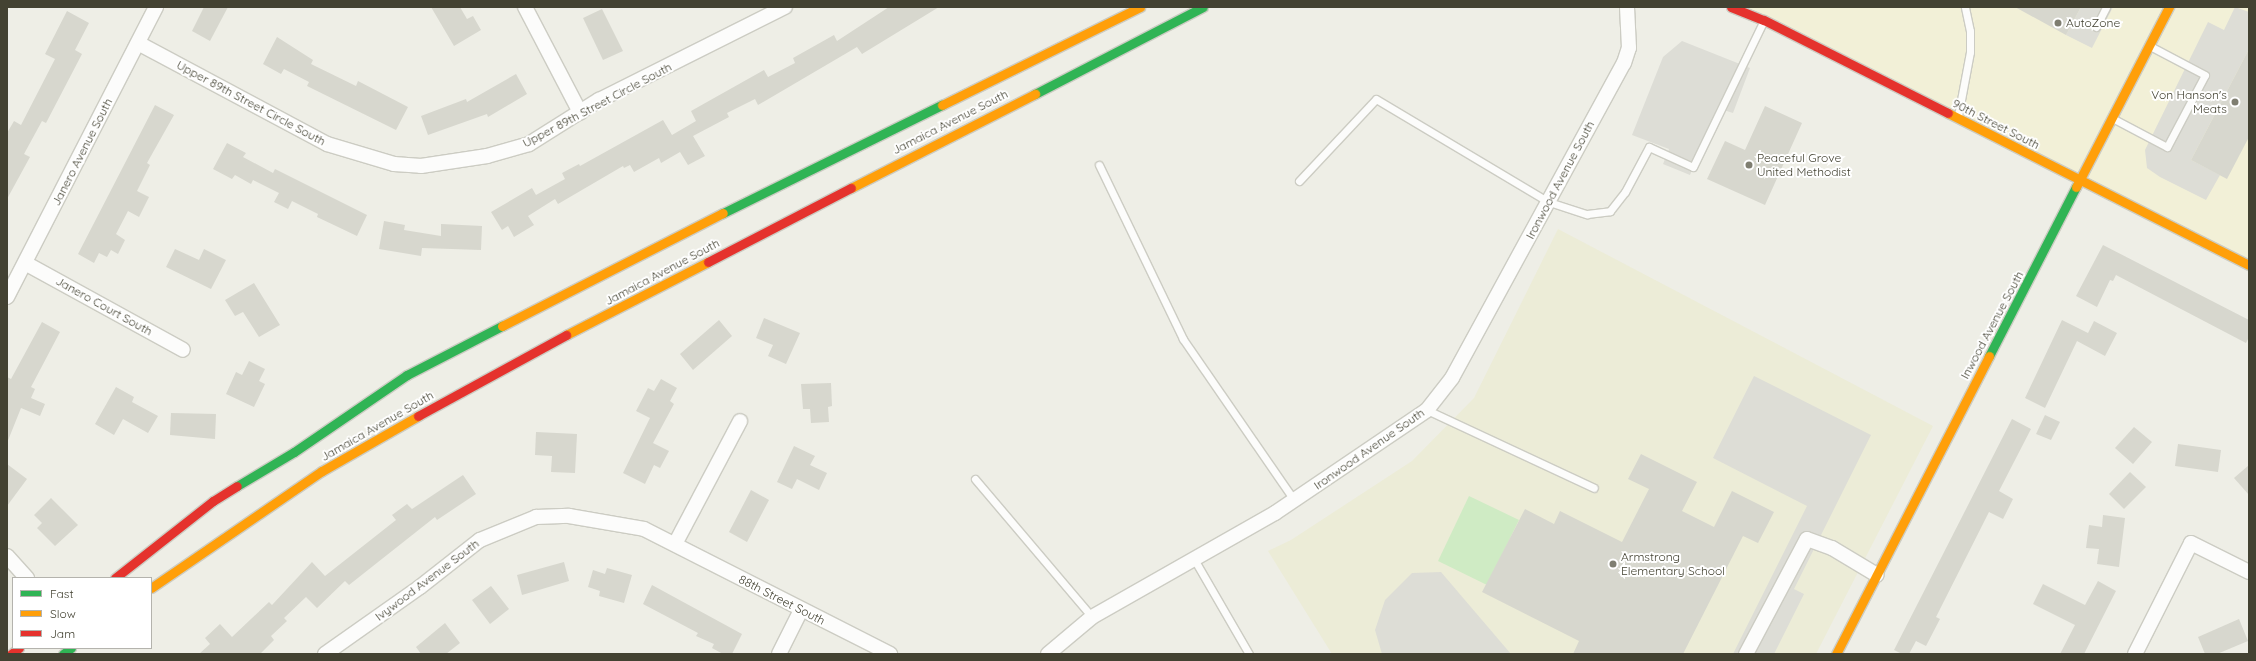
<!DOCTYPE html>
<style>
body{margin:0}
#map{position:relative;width:2256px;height:661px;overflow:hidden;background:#eeeee6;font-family:Quicksand,sans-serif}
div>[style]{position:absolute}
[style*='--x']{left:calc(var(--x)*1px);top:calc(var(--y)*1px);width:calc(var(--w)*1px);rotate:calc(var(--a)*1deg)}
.commercial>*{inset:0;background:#f2f0d7}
.education>*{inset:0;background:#ececd7}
.green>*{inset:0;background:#cfebc4}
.parking>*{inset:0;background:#ddddd6}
.building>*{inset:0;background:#d7d7ce}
.roads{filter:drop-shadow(1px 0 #ccccc3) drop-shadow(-1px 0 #ccccc3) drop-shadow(0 1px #ccccc3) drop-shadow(0 -1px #ccccc3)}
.lane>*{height:7px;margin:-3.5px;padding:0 3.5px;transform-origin:3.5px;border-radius:3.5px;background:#fcfcfb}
.street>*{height:14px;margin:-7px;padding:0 7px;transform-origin:7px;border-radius:7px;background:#fcfcfb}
.fast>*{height:9px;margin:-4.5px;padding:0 4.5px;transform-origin:4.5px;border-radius:4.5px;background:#30b455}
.slow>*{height:9px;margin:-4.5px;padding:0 4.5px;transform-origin:4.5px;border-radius:4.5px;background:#ff9f0a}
.jam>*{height:9px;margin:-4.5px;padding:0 4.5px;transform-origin:4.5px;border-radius:4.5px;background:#e5322d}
.dots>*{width:11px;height:11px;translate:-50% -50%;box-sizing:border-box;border:2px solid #fff;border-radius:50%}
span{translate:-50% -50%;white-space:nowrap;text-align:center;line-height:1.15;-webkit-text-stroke:4px #fff;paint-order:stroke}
.poi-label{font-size:12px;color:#434232}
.left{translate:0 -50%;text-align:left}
.right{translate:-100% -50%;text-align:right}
.street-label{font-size:12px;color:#434232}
.frame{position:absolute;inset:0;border:8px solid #434232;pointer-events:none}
.legend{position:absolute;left:12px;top:577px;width:140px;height:72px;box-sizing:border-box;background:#fff;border:1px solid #b4b3ad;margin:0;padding:5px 7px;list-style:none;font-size:12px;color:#434232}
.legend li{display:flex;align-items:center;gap:8px;height:20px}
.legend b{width:20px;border:1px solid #b4b3ad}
</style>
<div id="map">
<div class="commercial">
<div style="clip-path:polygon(1731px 7px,2249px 7px,2249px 265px)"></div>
</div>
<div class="education">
<div style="clip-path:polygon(1558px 229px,1933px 426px,1816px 654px,1332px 654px,1268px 551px,1291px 540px,1412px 461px,1474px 398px)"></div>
</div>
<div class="green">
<div style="clip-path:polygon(1469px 496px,1519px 520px,1487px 585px,1438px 561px)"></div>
</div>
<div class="parking">
<div style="clip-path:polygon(2081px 7px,2113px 7px,2092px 48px,2066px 35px)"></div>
<div style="clip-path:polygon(2235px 7px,2249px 12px,2249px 49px,2191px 160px,2220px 175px,2206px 200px,2160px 177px,2147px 168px,2145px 150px,2208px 22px,2224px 30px)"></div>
<div style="clip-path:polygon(1682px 41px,1750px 68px,1733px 113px,1717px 108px,1690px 175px,1663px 164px,1669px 149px,1632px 135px,1663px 57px)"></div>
<div style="clip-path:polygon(1754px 376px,1871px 435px,1794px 589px,1804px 594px,1774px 654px,1733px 654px,1807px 506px,1713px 458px)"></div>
<div style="clip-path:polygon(1441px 572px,1511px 654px,1382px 654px,1375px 630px,1385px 600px,1412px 573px)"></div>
</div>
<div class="building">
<div style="clip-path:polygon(204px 7px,228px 7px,210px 41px,192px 31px)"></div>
<div style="clip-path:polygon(431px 7px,460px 7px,467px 19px,473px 16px,481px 30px,454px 46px)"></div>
<div style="clip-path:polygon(889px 7px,939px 7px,862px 54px,857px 47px,758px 105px,755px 99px,727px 113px,729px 117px,693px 136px,705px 156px,688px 165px,680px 152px,661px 163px,659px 158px,634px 172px,630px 165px,624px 168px,623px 166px,558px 204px,555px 199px,528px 216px,534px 225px,514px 237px,508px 226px,502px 230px,491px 212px,532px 188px,536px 195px,565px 179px,562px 173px,579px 164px,580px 166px,663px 120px,672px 135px,696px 121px,691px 111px,764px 70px,768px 77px,795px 63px,793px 58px,834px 35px,837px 41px)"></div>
<div style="clip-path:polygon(2015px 7px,2081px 7px,2066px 35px)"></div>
<div style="clip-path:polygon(602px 9px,623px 51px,603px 60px,583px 18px)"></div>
<div style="clip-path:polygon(67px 11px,89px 23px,75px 50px,82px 54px,46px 123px,42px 121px,24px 154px,30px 157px,7px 199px,7px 133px,14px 121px,21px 125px,55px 59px,45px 54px)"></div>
<div style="clip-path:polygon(277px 37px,313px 60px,311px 64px,356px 86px,358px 81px,408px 107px,396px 130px,307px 86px,309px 82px,284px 69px,281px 74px,263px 64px)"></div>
<div style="clip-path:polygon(2249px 49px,2249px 137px,2227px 179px,2191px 160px)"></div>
<div style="clip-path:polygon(516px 74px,527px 94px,488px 117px,487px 114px,428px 135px,421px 116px,466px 99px,467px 102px)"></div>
<div style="clip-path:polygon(155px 105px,174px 115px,147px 163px,150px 165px,137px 191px,149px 197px,139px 217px,128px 211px,116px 234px,125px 240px,118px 254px,111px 250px,107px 257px,99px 253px,94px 263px,78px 254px)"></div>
<div style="clip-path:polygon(1765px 106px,1802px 123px,1765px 205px,1707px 179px,1725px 141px,1745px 150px)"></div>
<div style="clip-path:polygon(227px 143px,246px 153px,243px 157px,273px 173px,275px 169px,367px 215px,357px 236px,317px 217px,318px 214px,292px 201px,288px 209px,274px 202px,279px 193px,253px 180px,251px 184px,235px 175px,232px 179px,213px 169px)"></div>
<div style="clip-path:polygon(384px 221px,405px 225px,404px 230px,441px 236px,441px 224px,482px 226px,481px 250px,422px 248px,421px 256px,379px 249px)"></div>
<div style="clip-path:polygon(2103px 245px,2249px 320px,2249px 337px,2246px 343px,2116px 275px,2113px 281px,2110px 280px,2097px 307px,2076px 296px)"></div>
<div style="clip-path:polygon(175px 249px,199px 260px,204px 249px,226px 260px,211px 289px,166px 267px)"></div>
<div style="clip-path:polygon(254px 283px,280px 325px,259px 337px,243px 312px,235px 316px,225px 300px)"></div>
<div style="clip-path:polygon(764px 318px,800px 333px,786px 364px,768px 356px,773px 345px,756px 338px)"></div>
<div style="clip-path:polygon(719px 320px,732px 336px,693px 370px,680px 354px)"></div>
<div style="clip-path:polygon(2062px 320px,2088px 333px,2094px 321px,2117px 333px,2105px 356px,2077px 341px,2045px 408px,2025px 398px)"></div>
<div style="clip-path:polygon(42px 322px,60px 332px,31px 387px,35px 389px,31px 398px,45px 404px,40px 416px,21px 408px,7px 443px,7px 377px,11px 379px)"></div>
<div style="clip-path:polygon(249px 361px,265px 369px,259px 381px,265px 384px,254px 407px,226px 394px,236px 372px,242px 375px)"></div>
<div style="clip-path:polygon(661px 379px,677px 388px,670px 401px,674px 404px,653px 443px,669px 451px,660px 468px,654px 465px,645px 484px,623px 473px,650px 418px,636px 411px,648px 388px,654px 391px)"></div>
<div style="clip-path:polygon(831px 383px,832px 406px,828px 407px,829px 422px,811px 423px,810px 409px,803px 409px,801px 384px)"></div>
<div style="clip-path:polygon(116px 387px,134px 397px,132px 402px,158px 416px,148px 433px,123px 419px,114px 435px,95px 424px)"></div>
<div style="clip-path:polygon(171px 413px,216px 414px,215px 439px,170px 435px)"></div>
<div style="clip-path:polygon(2045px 415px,2060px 422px,2051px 440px,2036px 434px)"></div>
<div style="clip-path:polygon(2012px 419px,2031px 429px,1999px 491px,2013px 499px,2003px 519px,1989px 512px,1936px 617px,1940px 619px,1926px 646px,1916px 641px,1909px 654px,1902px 654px,1894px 650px)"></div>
<div style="clip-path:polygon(2134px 427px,2152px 442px,2133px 464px,2115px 448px)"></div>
<div style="clip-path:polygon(536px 432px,577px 434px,575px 473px,551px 472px,552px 456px,535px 455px)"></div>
<div style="clip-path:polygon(2178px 444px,2221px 450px,2218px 472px,2175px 466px)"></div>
<div style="clip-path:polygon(794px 446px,815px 456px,810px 465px,827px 473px,819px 490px,797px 479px,792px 489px,777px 482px)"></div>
<div style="clip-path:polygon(1641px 454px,1697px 482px,1682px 511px,1714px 527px,1732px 491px,1774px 512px,1758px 543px,1743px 536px,1683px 654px,1573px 654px,1579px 641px,1482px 592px,1525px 509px,1554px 524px,1560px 511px,1622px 542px,1649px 489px,1628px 479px)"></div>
<div style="clip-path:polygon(7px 464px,27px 479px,7px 506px)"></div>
<div style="clip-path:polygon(2249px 465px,2249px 495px,2234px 478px)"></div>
<div style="clip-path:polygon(2130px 472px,2146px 487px,2124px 509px,2109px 494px)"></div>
<div style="clip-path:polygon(463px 475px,476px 494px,437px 520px,435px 517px,349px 585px,345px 581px,317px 608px,306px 597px,284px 618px,287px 621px,271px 636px,274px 640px,260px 654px,199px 654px,210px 644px,205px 638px,220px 624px,232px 637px,269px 602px,272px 605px,312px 562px,325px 576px,396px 520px,392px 515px,407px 504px,412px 509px)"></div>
<div style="clip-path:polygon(751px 490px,769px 500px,747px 542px,729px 532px)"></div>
<div style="clip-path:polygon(51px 498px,78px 525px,55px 546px,37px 528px,42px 523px,34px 515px)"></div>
<div style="clip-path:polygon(2103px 515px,2125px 518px,2119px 567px,2097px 564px,2099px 549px,2086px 548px,2089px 525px,2102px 527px)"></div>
<div style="clip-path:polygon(564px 562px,569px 581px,522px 595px,517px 575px)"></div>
<div style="clip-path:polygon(607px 568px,632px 575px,624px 603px,599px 596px,600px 591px,588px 587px,593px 570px,605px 574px)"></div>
<div style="clip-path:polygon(2098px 581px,2116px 591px,2084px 654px,2060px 654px,2075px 625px,2033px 604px,2043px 584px,2085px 605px)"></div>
<div style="clip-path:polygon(652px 585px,742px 634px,732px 654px,723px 654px,712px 648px,714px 644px,696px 636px,698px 633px,643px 604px)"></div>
<div style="clip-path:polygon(491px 586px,509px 609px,490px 624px,472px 600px)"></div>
<div style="clip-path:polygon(2239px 619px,2248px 641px,2217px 654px,2205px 654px,2198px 637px)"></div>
<div style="clip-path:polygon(445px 623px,460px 643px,446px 654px,421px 654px,416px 647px)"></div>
</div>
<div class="roads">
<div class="lane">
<div style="--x:2096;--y:27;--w:22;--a:-63"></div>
<div style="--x:1958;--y:116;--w:65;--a:-79.4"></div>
<div style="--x:1970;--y:52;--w:21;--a:-90"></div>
<div style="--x:1970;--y:31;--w:25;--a:-102"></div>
<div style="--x:2114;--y:119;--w:60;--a:27.8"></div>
<div style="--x:2167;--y:147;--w:81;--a:-62.2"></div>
<div style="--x:2205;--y:75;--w:62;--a:-152.2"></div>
<div style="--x:1099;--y:165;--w:193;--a:64.2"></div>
<div style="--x:1183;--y:339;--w:196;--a:55.4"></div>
<div style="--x:1299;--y:181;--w:112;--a:-46.8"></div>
<div style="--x:1376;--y:99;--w:201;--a:30.8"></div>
<div style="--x:1549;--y:202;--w:40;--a:18"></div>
<div style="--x:1587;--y:214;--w:23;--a:-7"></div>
<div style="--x:1610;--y:211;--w:24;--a:-52"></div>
<div style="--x:1625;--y:192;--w:51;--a:-61.9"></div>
<div style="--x:1649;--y:147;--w:48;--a:24.4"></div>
<div style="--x:1693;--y:167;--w:161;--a:-64.2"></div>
<div style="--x:1427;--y:410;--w:184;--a:25"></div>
<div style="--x:975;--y:479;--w:181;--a:49.7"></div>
<div style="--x:1194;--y:559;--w:110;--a:59.9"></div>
</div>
<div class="street">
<div style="--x:525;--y:7;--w:119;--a:62.4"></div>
<div style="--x:138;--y:43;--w:214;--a:28.1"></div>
<div style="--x:327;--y:144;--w:70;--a:16.6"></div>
<div style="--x:394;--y:164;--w:27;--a:4"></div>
<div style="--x:421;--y:166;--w:67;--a:-8.6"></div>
<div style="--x:487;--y:156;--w:44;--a:-15.9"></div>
<div style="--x:529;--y:144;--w:83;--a:-32.2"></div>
<div style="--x:599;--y:100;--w:208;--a:-26.6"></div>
<div style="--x:25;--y:263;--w:180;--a:28.8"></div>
<div style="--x:7;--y:297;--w:326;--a:-62.8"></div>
<div style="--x:675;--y:544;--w:139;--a:-62.1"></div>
<div style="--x:7;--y:556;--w:30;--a:48"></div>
<div style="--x:325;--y:654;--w:116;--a:-35.2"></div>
<div style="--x:420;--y:587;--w:76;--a:-38.1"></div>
<div style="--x:480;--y:540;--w:61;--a:-22.3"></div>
<div style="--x:536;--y:517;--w:33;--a:-2"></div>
<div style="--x:569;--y:516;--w:76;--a:9.8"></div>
<div style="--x:644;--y:529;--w:276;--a:26.9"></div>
<div style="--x:779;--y:654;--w:49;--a:-63.4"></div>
<div style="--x:1048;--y:654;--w:57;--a:-40.1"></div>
<div style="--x:1092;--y:617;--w:210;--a:-29.6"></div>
<div style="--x:1275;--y:513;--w:184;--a:-34.1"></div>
<div style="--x:1427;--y:410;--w:41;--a:-52"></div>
<div style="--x:1452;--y:378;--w:359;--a:-61.4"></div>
<div style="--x:1624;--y:63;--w:16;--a:-72"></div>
<div style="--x:1629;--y:48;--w:41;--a:-92.8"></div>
<div style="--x:1746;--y:654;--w:130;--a:-62.1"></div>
<div style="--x:1807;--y:539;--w:27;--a:20"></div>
<div style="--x:1832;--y:548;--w:52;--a:31"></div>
<div style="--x:2135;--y:654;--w:124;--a:-63.2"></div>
<div style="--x:2191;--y:543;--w:65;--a:26.6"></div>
</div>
<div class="fast">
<div style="--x:1035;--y:94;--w:189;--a:-27.4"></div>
<div style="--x:723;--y:213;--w:244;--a:-26.3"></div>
<div style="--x:1989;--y:356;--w:190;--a:-62.8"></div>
<div style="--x:237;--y:486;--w:66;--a:-30.8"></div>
<div style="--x:294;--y:452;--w:137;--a:-34.3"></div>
<div style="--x:407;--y:375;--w:107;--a:-27.3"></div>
<div style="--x:63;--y:654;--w:10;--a:-37"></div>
</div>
<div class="slow">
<div style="--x:942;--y:105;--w:221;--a:-26.3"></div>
<div style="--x:1948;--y:113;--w:337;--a:26.8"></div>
<div style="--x:2076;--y:187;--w:203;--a:-62.7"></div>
<div style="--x:851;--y:188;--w:207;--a:-27.1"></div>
<div style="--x:502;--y:326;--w:248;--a:-27.1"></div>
<div style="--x:566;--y:335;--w:160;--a:-27.2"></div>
<div style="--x:151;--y:588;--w:207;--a:-34.4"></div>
<div style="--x:322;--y:471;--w:111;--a:-29.8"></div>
<div style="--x:1836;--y:654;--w:335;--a:-62.8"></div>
</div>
<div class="jam">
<div style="--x:1731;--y:7;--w:35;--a:22"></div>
<div style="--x:1764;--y:20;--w:206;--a:26.8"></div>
<div style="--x:708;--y:262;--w:161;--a:-27.4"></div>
<div style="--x:418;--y:416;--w:169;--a:-28.7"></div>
<div style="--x:115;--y:578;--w:125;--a:-38.2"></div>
<div style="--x:213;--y:501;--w:28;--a:-32"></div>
<div style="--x:11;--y:654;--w:10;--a:-37"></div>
</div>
</div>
<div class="dots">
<div style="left:2058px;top:23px;background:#7f7e71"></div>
<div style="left:2235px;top:102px;background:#7f7e71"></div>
<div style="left:1749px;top:165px;background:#7f7e71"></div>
<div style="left:1613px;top:564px;background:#7f7e71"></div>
</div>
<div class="poi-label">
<span class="left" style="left:2066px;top:23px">AutoZone</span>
<span class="right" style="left:2227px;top:102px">Von Hanson's<br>Meats</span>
<span class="left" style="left:1757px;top:165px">Peaceful Grove<br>United Methodist</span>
<span class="left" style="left:1621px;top:564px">Armstrong<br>Elementary School</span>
</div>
<div class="street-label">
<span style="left:251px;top:103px;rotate:28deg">Upper 89th Street Circle South</span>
<span style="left:597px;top:105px;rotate:-28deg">Upper 89th Street Circle South</span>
<span style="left:950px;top:122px;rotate:-27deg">Jamaica Avenue South</span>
<span style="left:1996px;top:124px;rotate:27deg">90th Street South</span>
<span style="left:82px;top:152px;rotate:-63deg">Janero Avenue South</span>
<span style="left:1560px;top:180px;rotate:-62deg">Ironwood Avenue South</span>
<span style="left:662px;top:272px;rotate:-28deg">Jamaica Avenue South</span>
<span style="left:104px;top:306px;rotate:29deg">Janero Court South</span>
<span style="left:1992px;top:325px;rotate:-62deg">Inwood Avenue South</span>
<span style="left:377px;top:426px;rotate:-30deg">Jamaica Avenue South</span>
<span style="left:1369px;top:449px;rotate:-35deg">Ironwood Avenue South</span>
<span style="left:427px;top:580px;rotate:-37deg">Ivywood Avenue South</span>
<span style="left:782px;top:600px;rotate:27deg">88th Street South</span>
</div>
<div class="frame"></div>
<ul class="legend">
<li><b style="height:5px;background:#30b455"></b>Fast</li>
<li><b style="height:5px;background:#ff9f0a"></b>Slow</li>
<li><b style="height:5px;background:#e5322d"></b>Jam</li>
</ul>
</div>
